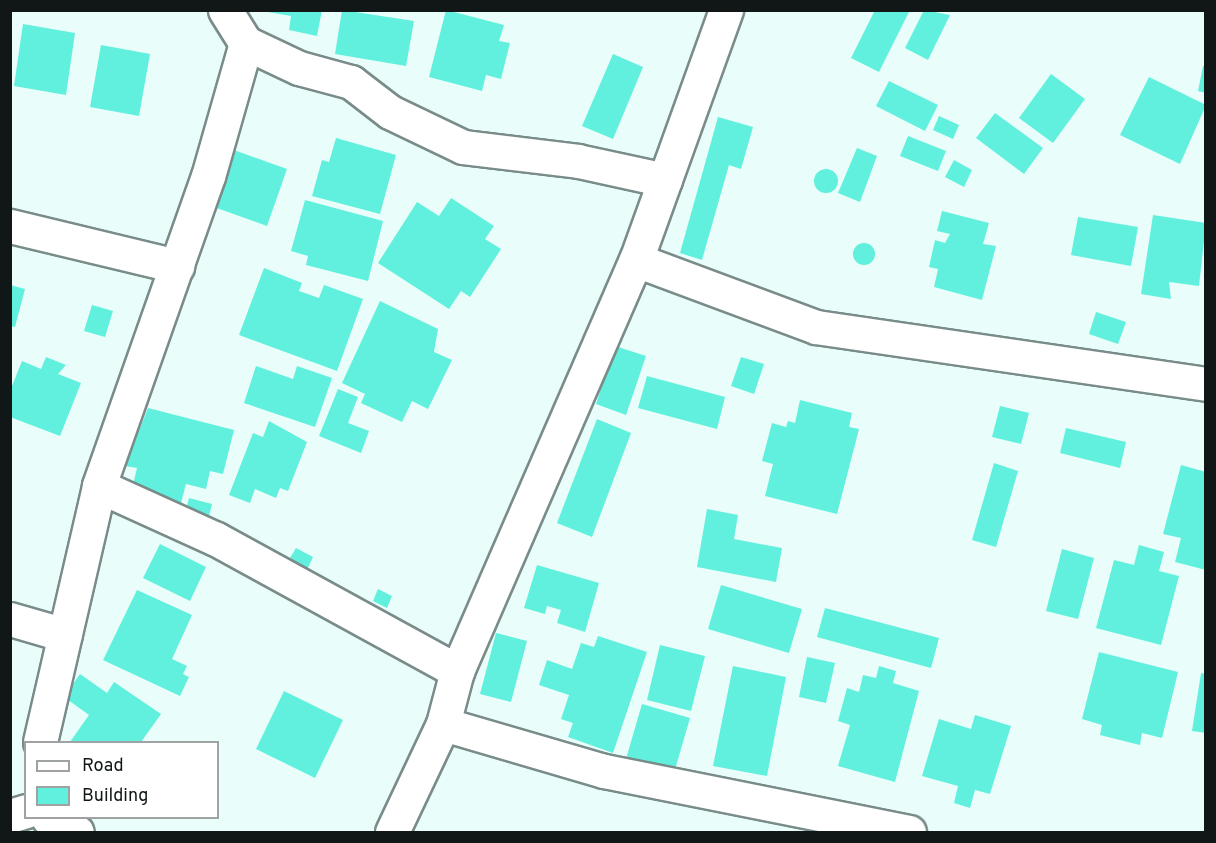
<!DOCTYPE html>
<style>
body{margin:0}
#map{position:relative;width:1216px;height:843px;overflow:hidden;background:#e9fefa;font-family:Overpass,sans-serif}
div>[style]{position:absolute}
[style*='--x']{left:calc(var(--x)*1px);top:calc(var(--y)*1px);width:calc(var(--w)*1px);rotate:calc(var(--a)*1deg)}
.building>*{inset:0;background:#60f0dd}
.round{border-radius:50%}
.roads{filter:drop-shadow(2px 0 #798c89) drop-shadow(-2px 0 #798c89) drop-shadow(0 2px #798c89) drop-shadow(0 -2px #798c89)}
.minor>*{height:33px;margin:-16.5px;padding:0 16.5px;transform-origin:16.5px;border-radius:16.5px;background:#fff}
.tertiary>*{height:33px;margin:-16.5px;padding:0 16.5px;transform-origin:16.5px;border-radius:16.5px;background:#fff}
span{translate:-50% -50%;white-space:nowrap;text-align:center;line-height:1.15;-webkit-text-stroke:4.5px #fff;paint-order:stroke}
.frame{position:absolute;inset:0;border:12px solid #101716;pointer-events:none}
.legend{position:absolute;left:24px;top:741px;width:195px;height:78px;box-sizing:border-box;background:#fff;border:2px solid #9fa2a2;margin:0;padding:8px 10px;list-style:none;font-size:18px;color:#101716}
.legend li{display:flex;align-items:center;gap:12px;height:30px}
.legend b{width:30px;border:2px solid #9fa2a2}
</style>
<div id="map">
<div class="building">
<div style="clip-path:polygon(322px 10px,317px 36px,289px 30px,291px 16px,268px 12px)"></div>
<div style="clip-path:polygon(342px 10px,414px 21px,406px 66px,335px 54px)"></div>
<div style="clip-path:polygon(446px 10px,504px 25px,499px 41px,510px 43px,501px 79px,486px 75px,482px 91px,429px 77px)"></div>
<div style="clip-path:polygon(875px 10px,910px 10px,879px 72px,851px 58px)"></div>
<div style="clip-path:polygon(924px 10px,950px 15px,928px 60px,905px 48px)"></div>
<div style="clip-path:polygon(23px 24px,75px 33px,66px 95px,14px 86px)"></div>
<div style="clip-path:polygon(101px 45px,150px 54px,139px 116px,90px 107px)"></div>
<div style="clip-path:polygon(613px 54px,643px 67px,613px 139px,582px 126px)"></div>
<div style="clip-path:polygon(1203px 66px,1206px 66px,1206px 93px,1198px 91px)"></div>
<div style="clip-path:polygon(1051px 74px,1085px 99px,1053px 143px,1019px 118px)"></div>
<div style="clip-path:polygon(1149px 77px,1206px 105px,1180px 164px,1120px 135px)"></div>
<div style="clip-path:polygon(889px 81px,938px 105px,925px 131px,876px 106px)"></div>
<div style="clip-path:polygon(995px 113px,1043px 148px,1024px 174px,976px 138px)"></div>
<div style="clip-path:polygon(939px 116px,959px 125px,953px 139px,933px 130px)"></div>
<div style="clip-path:polygon(718px 117px,753px 127px,741px 169px,729px 165px,702px 260px,680px 253px)"></div>
<div style="clip-path:polygon(908px 136px,946px 151px,938px 171px,900px 156px)"></div>
<div style="clip-path:polygon(336px 138px,396px 155px,380px 214px,312px 196px,322px 160px,329px 162px)"></div>
<div style="clip-path:polygon(857px 148px,877px 156px,860px 202px,838px 193px)"></div>
<div style="clip-path:polygon(231px 149px,287px 169px,267px 226px,211px 206px)"></div>
<div style="clip-path:polygon(954px 160px,972px 170px,964px 187px,945px 177px)"></div>
<div class="round" style="left:814px;top:169px;width:24px;height:24px"></div>
<div style="clip-path:polygon(451px 198px,494px 226px,485px 239px,501px 249px,470px 297px,461px 291px,449px 309px,378px 263px,417px 202px,439px 216px)"></div>
<div style="clip-path:polygon(305px 200px,383px 221px,368px 281px,306px 265px,308px 256px,291px 251px)"></div>
<div style="clip-path:polygon(942px 211px,989px 223px,983px 244px,996px 246px,982px 300px,934px 287px,938px 269px,929px 267px,935px 240px,945px 243px,950px 234px,937px 231px)"></div>
<div style="clip-path:polygon(1153px 215px,1206px 223px,1199px 286px,1169px 282px,1171px 299px,1141px 294px)"></div>
<div style="clip-path:polygon(1078px 217px,1138px 227px,1131px 266px,1071px 255px)"></div>
<div class="round" style="left:853px;top:243px;width:22px;height:22px"></div>
<div style="clip-path:polygon(264px 268px,302px 283px,299px 291px,319px 298px,324px 285px,363px 299px,337px 371px,239px 335px)"></div>
<div style="clip-path:polygon(10px 285px,25px 289px,15px 327px,10px 326px)"></div>
<div style="clip-path:polygon(380px 301px,438px 329px,434px 352px,452px 360px,428px 409px,412px 401px,402px 422px,361px 403px,365px 394px,342px 383px)"></div>
<div style="clip-path:polygon(92px 305px,113px 311px,105px 337px,84px 331px)"></div>
<div style="clip-path:polygon(1096px 312px,1126px 322px,1118px 344px,1089px 334px)"></div>
<div style="clip-path:polygon(615px 346px,646px 356px,626px 415px,596px 404px)"></div>
<div style="clip-path:polygon(46px 357px,66px 365px,58px 374px,81px 383px,60px 436px,10px 417px,10px 391px,22px 361px,41px 369px)"></div>
<div style="clip-path:polygon(741px 357px,764px 364px,754px 394px,731px 386px)"></div>
<div style="clip-path:polygon(256px 366px,293px 379px,297px 366px,332px 378px,315px 427px,244px 403px)"></div>
<div style="clip-path:polygon(647px 376px,725px 397px,717px 429px,638px 408px)"></div>
<div style="clip-path:polygon(338px 389px,358px 397px,348px 423px,369px 431px,361px 453px,319px 436px)"></div>
<div style="clip-path:polygon(800px 400px,852px 413px,849px 427px,859px 429px,837px 514px,765px 496px,773px 464px,762px 461px,772px 423px,786px 427px,788px 421px,795px 423px)"></div>
<div style="clip-path:polygon(1000px 406px,1029px 413px,1021px 444px,992px 437px)"></div>
<div style="clip-path:polygon(148px 408px,234px 430px,223px 474px,210px 471px,206px 489px,186px 484px,181px 503px,132px 489px,137px 468px,125px 466px)"></div>
<div style="clip-path:polygon(597px 419px,631px 433px,592px 537px,557px 523px)"></div>
<div style="clip-path:polygon(269px 421px,307px 442px,288px 491px,280px 488px,276px 498px,255px 489px,250px 503px,229px 495px,253px 433px,263px 437px)"></div>
<div style="clip-path:polygon(1066px 428px,1126px 442px,1120px 468px,1060px 453px)"></div>
<div style="clip-path:polygon(994px 463px,1018px 471px,996px 547px,972px 540px)"></div>
<div style="clip-path:polygon(1181px 465px,1206px 472px,1206px 570px,1175px 562px,1181px 538px,1163px 534px)"></div>
<div style="clip-path:polygon(189px 498px,212px 504px,208px 520px,185px 514px)"></div>
<div style="clip-path:polygon(707px 509px,738px 515px,734px 539px,782px 548px,776px 582px,697px 567px)"></div>
<div style="clip-path:polygon(160px 544px,206px 567px,190px 601px,143px 578px)"></div>
<div style="clip-path:polygon(1139px 545px,1164px 552px,1159px 571px,1179px 576px,1161px 645px,1096px 628px,1114px 560px,1134px 565px)"></div>
<div style="clip-path:polygon(296px 548px,313px 557px,306px 572px,287px 563px)"></div>
<div style="clip-path:polygon(1062px 549px,1094px 558px,1078px 619px,1046px 611px)"></div>
<div style="clip-path:polygon(537px 565px,599px 583px,585px 632px,557px 623px,561px 610px,547px 606px,545px 614px,524px 608px)"></div>
<div style="clip-path:polygon(721px 585px,802px 609px,789px 653px,708px 629px)"></div>
<div style="clip-path:polygon(378px 589px,392px 596px,387px 608px,373px 601px)"></div>
<div style="clip-path:polygon(137px 590px,192px 615px,172px 659px,187px 666px,183px 674px,189px 677px,180px 696px,103px 660px)"></div>
<div style="clip-path:polygon(825px 608px,939px 638px,931px 668px,817px 637px)"></div>
<div style="clip-path:polygon(496px 633px,527px 641px,511px 702px,480px 694px)"></div>
<div style="clip-path:polygon(598px 636px,647px 652px,613px 753px,568px 737px,573px 723px,561px 719px,569px 695px,539px 685px,547px 660px,572px 669px,581px 643px,594px 647px)"></div>
<div style="clip-path:polygon(660px 645px,705px 656px,691px 711px,647px 700px)"></div>
<div style="clip-path:polygon(1099px 652px,1178px 672px,1162px 738px,1142px 733px,1140px 745px,1100px 735px,1102px 725px,1082px 719px)"></div>
<div style="clip-path:polygon(807px 657px,835px 663px,826px 703px,799px 697px)"></div>
<div style="clip-path:polygon(733px 666px,786px 677px,767px 776px,713px 766px)"></div>
<div style="clip-path:polygon(879px 666px,896px 671px,893px 683px,919px 691px,895px 782px,838px 766px,850px 725px,838px 721px,847px 688px,859px 692px,863px 675px,876px 678px)"></div>
<div style="clip-path:polygon(1201px 673px,1206px 674px,1206px 733px,1192px 731px)"></div>
<div style="clip-path:polygon(80px 674px,107px 693px,114px 682px,161px 714px,141px 742px,70px 742px,89px 715px,64px 697px)"></div>
<div style="clip-path:polygon(284px 691px,343px 720px,315px 778px,256px 749px)"></div>
<div style="clip-path:polygon(642px 704px,690px 718px,674px 773px,626px 759px)"></div>
<div style="clip-path:polygon(975px 715px,1011px 726px,990px 794px,975px 790px,970px 808px,954px 803px,958px 786px,922px 776px,939px 719px,971px 729px)"></div>
</div>
<div class="roads">
<div class="minor">
<div style="--x:225;--y:10;--w:39;--a:58"></div>
<div style="--x:246;--y:43;--w:59;--a:25.3"></div>
<div style="--x:299;--y:68;--w:54;--a:15.1"></div>
<div style="--x:351;--y:82;--w:49;--a:37.6"></div>
<div style="--x:390;--y:112;--w:81;--a:25.6"></div>
<div style="--x:463;--y:147;--w:116;--a:6.9"></div>
<div style="--x:578;--y:161;--w:89;--a:12.3"></div>
<div style="--x:246;--y:43;--w:138;--a:105.9"></div>
<div style="--x:208;--y:176;--w:329;--a:109.4"></div>
<div style="--x:99;--y:486;--w:128;--a:24.4"></div>
<div style="--x:216;--y:539;--w:275;--a:28.7"></div>
<div style="--x:10;--y:226;--w:172;--a:13.5"></div>
<div style="--x:636;--y:260;--w:192;--a:20.4"></div>
<div style="--x:816;--y:327;--w:394;--a:8.3"></div>
<div style="--x:10;--y:619;--w:57;--a:16.2"></div>
<div style="--x:443;--y:724;--w:168;--a:16.3"></div>
<div style="--x:604;--y:771;--w:311;--a:11.3"></div>
<div style="--x:40;--y:742;--w:263;--a:-77"></div>
<div style="--x:10;--y:816;--w:17;--a:-17"></div>
<div style="--x:48;--y:818;--w:32;--a:26"></div>
</div>
<div class="tertiary">
<div style="--x:392;--y:832;--w:119;--a:-64.7"></div>
<div style="--x:443;--y:724;--w:55;--a:-75.2"></div>
<div style="--x:457;--y:671;--w:448;--a:-66.5"></div>
<div style="--x:636;--y:260;--w:266;--a:-70.2"></div>
</div>
</div>
<div class="frame"></div>
<ul class="legend">
<li><b style="height:8px;background:#fff"></b>Road</li>
<li><b style="height:16px;background:#60f0dd"></b>Building</li>
</ul>
</div>
